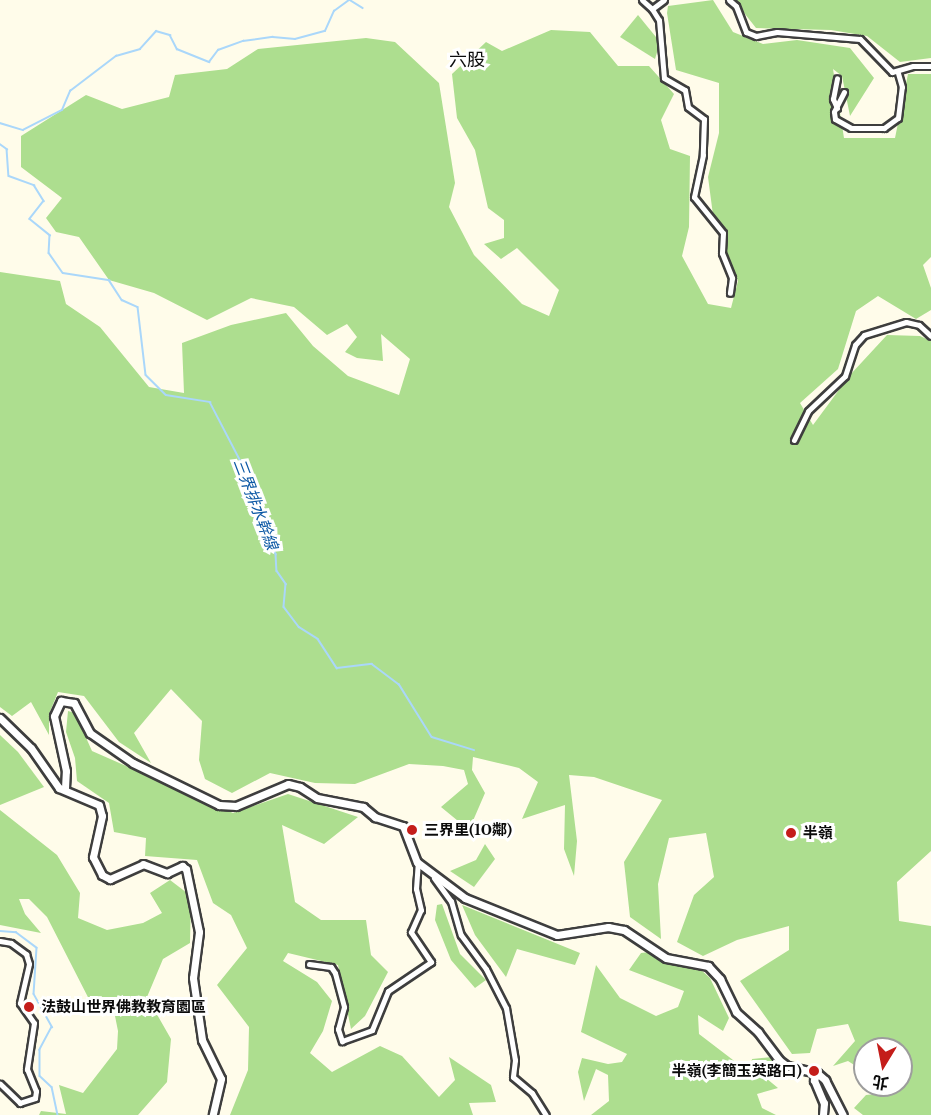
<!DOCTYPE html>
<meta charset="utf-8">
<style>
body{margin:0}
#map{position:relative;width:931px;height:1115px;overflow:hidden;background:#fffcea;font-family:"Libre Baskerville","Noto Sans TC",serif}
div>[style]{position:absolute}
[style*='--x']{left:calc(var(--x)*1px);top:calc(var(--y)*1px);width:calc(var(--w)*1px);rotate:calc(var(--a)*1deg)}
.forest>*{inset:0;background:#adde8f}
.stream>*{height:1.5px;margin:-0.75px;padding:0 0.75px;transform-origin:0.75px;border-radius:0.75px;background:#aad7fa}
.roads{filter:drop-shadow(2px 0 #3e3e3e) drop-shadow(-2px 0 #3e3e3e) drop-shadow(0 2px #3e3e3e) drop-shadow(0 -2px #3e3e3e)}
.minor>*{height:5px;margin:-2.5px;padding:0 2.5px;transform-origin:2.5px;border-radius:2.5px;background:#fff}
.tertiary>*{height:7px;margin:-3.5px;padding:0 3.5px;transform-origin:3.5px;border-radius:3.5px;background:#fff}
.dots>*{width:16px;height:16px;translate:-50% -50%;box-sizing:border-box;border:3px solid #fff;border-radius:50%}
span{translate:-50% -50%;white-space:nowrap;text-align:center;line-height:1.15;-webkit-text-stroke:6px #fff;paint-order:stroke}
.poi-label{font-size:15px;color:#0b0b0b;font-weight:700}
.left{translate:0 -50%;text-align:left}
.right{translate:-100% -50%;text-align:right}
.water-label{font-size:16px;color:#0d59a5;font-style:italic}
.quarter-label{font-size:18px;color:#0b0b0b}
.north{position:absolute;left:853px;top:1037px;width:60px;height:60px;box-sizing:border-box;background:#fff;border:2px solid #9d9d9d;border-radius:50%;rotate:190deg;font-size:16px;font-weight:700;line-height:24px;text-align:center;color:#0b0b0b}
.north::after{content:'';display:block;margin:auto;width:21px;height:27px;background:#c41d1a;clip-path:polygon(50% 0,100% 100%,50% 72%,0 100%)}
</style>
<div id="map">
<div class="forest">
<div style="clip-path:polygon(713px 0,733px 32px,763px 44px,797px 40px,850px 48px,874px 78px,850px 116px,842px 76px,833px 69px,844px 138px,895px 138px,908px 74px,931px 74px,931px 257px,923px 265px,931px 288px,931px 310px,916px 319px,878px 296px,856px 311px,838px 369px,800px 403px,813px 425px,850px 375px,887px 335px,920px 336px,931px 341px,931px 851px,897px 882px,899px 921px,931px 926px,931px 1115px,863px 1115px,854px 1108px,866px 1095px,894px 1092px,884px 1085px,901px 1085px,901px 1049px,865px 1049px,865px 1072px,848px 1061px,833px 1066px,855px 1041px,848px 1024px,817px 1029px,810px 1053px,792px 1054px,740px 981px,789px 950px,789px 926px,737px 940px,703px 956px,677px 942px,694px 895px,714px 877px,706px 833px,669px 838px,658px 884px,661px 939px,630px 917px,624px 862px,662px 800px,594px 777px,569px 775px,577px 841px,574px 876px,564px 849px,565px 805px,522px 819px,538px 782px,519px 768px,473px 757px,472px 770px,485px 793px,469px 830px,441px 807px,468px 784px,464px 770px,443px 766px,409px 764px,355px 784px,315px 783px,270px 773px,232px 793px,205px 779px,199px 760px,202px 721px,171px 689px,134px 733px,151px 763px,119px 742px,84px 696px,58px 692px,49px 714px,49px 735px,31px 702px,12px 716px,0 707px,0 272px,60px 281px,66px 304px,100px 327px,149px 387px,184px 393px,182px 343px,231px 325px,286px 313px,313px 346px,348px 376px,399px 395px,410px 359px,381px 334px,383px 361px,357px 358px,345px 352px,357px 337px,347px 324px,327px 335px,294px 307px,251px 298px,207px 320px,154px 293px,109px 280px,79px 237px,56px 232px,46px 218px,62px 198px,21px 167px,21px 136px,86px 95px,122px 109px,169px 97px,175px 75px,227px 69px,258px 49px,366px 38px,395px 42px,439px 83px,455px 183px,449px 207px,474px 255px,522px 304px,549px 316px,559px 290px,517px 248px,501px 259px,484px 244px,504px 238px,504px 220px,488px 208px,475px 150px,457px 118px,452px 74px,486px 42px,502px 51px,551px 30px,590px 32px,618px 66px,649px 66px,674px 94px,661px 120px,670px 149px,690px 156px,689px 227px,682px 256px,708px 304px,731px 308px,738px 281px,713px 215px,708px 177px,719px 133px,719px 83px,676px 70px,667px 13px,668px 6px)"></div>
<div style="clip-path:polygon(734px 0,931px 0,931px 58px,900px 62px,867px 36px,831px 30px,756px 28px)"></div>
<div style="clip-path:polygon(638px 15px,660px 42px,655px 59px,620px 37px)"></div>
<div style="clip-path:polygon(68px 711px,75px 713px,92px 751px,233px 813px,288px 794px,358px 817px,324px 844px,282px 825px,295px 902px,321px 920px,366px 920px,371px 955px,388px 972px,365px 1016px,351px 1029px,338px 965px,288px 953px,283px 961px,317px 982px,332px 1001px,323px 1031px,310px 1053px,332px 1072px,380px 1046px,402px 1056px,439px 1097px,455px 1080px,449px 1057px,491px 1085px,496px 1102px,469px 1103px,473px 1115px,230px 1115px,248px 1070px,249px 1027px,217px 985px,247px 948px,231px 915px,213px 903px,197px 860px,145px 856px,146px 838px,114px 832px,109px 803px,77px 781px,75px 758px,66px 732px)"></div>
<div style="clip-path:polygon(0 735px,18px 752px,44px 787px,0 805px)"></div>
<div style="clip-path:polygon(0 810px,57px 855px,80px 893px,78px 918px,107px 930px,143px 923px,162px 913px,150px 893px,170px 880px,191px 896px,190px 943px,163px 959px,147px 997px,171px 1039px,167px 1082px,138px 1115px,39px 1115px,41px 1111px,66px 1114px,59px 1085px,83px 1093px,117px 1049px,118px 1031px,112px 1001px,93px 1007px,47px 917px,29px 899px,19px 899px,25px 914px,41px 933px,0 925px)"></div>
<div style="clip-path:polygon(485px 844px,495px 859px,474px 887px,450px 871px,476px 860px)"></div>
<div style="clip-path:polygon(442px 904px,460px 954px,486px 980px,475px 988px,451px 960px,435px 920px,437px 905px)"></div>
<div style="clip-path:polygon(462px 905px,580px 953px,575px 965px,517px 949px,506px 977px,475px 935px)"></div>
<div style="clip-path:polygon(650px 952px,700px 969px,710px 978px,729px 1018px,723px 1031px,698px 1015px,699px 1034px,750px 1073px,752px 1059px,772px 1057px,790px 1076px,785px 1078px,767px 1066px,760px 1073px,778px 1088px,757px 1094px,762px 1108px,776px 1115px,591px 1115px,609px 1101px,608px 1075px,596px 1069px,584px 1101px,578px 1072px,582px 1058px,608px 1064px,622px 1062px,627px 1054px,581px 1032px,596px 965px,620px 998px,656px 1016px,678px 1007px,684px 991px,629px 970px,641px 953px)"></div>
</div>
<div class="stream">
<div style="--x:350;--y:0;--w:15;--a:32"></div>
<div style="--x:0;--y:123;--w:24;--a:17"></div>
<div style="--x:23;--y:130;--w:44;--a:-27.1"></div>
<div style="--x:62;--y:110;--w:21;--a:-67"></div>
<div style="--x:70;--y:91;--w:58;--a:-37.3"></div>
<div style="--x:116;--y:56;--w:25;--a:-16"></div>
<div style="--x:140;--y:49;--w:24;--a:-48"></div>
<div style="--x:156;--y:31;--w:15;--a:16"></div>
<div style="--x:170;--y:35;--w:16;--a:63"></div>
<div style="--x:177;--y:49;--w:35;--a:22"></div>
<div style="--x:209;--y:62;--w:15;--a:-53"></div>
<div style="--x:218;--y:50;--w:27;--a:-20"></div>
<div style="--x:243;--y:41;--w:30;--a:-8"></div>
<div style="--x:273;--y:37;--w:22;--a:5"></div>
<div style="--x:295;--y:39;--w:31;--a:-15"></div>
<div style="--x:325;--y:31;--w:22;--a:-66"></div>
<div style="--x:334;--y:11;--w:19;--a:-36"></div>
<div style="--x:0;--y:144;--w:9;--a:36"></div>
<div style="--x:7;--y:149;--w:27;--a:86"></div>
<div style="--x:9;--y:176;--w:27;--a:20"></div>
<div style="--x:34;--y:185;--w:19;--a:58"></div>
<div style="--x:44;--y:201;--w:23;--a:128"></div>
<div style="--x:30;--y:219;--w:26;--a:39"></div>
<div style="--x:50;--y:235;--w:18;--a:93"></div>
<div style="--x:49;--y:253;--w:24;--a:55"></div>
<div style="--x:63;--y:273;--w:47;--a:8.7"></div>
<div style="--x:109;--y:280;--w:24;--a:57"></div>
<div style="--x:122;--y:300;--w:17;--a:24"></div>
<div style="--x:138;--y:307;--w:68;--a:83.3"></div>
<div style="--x:146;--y:375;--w:28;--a:45"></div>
<div style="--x:166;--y:395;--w:45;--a:9"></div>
<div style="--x:210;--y:402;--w:87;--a:62.5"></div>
<div style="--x:250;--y:479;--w:38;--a:76"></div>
<div style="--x:259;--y:516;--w:42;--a:65.9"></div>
<div style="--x:276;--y:554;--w:17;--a:87"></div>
<div style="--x:277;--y:571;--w:16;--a:55"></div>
<div style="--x:286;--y:584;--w:23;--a:95"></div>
<div style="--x:284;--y:607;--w:25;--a:53"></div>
<div style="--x:299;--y:627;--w:22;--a:32"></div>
<div style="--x:318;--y:639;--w:35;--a:57"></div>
<div style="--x:337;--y:668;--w:35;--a:-7"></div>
<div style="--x:372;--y:664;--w:34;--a:37"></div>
<div style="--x:399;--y:684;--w:62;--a:58.1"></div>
<div style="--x:432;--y:737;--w:44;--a:17.2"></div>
<div style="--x:0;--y:931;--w:16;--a:4"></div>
<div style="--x:16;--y:932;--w:26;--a:37"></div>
<div style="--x:37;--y:948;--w:46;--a:93.7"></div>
<div style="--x:34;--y:994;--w:38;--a:61"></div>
<div style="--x:52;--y:1027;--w:26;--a:118"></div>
<div style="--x:40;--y:1050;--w:26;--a:90"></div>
<div style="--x:40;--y:1076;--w:16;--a:43"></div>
<div style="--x:52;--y:1087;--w:29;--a:78"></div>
</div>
<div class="roads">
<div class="minor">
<div style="--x:642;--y:0;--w:13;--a:42"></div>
<div style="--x:652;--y:9;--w:15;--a:-37"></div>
<div style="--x:729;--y:0;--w:9;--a:41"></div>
<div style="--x:736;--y:6;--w:28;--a:69"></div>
<div style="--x:746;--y:32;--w:11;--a:22"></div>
<div style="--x:756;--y:36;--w:21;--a:-11"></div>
<div style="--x:777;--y:32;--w:83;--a:4.8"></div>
<div style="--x:860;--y:39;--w:46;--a:45.9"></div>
<div style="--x:892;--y:72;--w:22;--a:-16"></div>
<div style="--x:913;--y:66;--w:18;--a:0"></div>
<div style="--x:652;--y:9;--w:13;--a:58"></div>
<div style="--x:659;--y:20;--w:58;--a:85.1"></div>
<div style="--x:664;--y:78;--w:24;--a:30"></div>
<div style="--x:685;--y:90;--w:17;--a:80"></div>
<div style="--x:688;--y:107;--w:20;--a:37"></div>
<div style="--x:704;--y:119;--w:36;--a:92"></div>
<div style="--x:703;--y:155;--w:43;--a:102.1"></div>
<div style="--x:694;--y:197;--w:46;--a:51.1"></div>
<div style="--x:723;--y:233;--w:20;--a:93"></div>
<div style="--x:722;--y:253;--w:27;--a:68"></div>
<div style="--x:732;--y:278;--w:15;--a:98"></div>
<div style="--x:844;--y:92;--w:22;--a:117"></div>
<div style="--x:834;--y:112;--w:7;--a:82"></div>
<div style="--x:835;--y:119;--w:18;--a:29"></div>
<div style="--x:851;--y:128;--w:33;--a:0"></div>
<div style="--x:884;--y:128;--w:17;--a:-36"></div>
<div style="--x:898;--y:118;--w:31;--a:-83"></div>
<div style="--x:902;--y:87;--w:15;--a:-106"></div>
<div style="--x:837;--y:108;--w:10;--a:-114"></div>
<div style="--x:833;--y:99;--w:21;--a:-79"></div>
<div style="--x:794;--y:440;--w:32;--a:-64"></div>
<div style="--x:808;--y:411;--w:51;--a:-43.4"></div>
<div style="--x:845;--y:376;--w:33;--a:-72"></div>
<div style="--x:855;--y:345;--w:13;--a:-48"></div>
<div style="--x:864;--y:335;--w:44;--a:-17.2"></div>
<div style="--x:906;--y:322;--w:13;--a:13"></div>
<div style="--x:919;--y:325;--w:16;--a:43"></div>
<div style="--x:434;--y:878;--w:29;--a:54"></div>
<div style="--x:451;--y:901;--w:35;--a:74"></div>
<div style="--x:461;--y:935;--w:42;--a:53.7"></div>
<div style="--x:486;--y:969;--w:44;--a:62.9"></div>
<div style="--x:506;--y:1008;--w:53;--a:80.2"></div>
<div style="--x:515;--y:1060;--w:17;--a:97"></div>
<div style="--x:513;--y:1077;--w:25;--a:40"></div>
<div style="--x:532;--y:1093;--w:26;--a:58"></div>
<div style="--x:0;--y:941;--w:11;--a:10"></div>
<div style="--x:11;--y:943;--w:19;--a:36"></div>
<div style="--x:26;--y:954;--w:10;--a:73"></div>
<div style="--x:29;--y:964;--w:40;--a:103"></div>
<div style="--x:20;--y:1003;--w:24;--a:55"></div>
<div style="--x:34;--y:1023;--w:47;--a:98.7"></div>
<div style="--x:27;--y:1069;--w:24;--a:68"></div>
<div style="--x:36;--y:1091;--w:7;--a:98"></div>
<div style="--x:35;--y:1098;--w:16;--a:162"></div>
<div style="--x:20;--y:1103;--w:28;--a:-136"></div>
<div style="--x:309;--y:964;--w:22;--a:8"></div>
<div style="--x:331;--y:967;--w:7;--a:56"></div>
<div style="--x:335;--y:973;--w:35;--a:75"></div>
<div style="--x:344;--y:1007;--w:23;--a:105"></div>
<div style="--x:338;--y:1029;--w:13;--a:72"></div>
<div style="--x:342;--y:1041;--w:32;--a:-20"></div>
<div style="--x:372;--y:1030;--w:42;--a:-67.7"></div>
<div style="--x:388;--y:991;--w:52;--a:-34"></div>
<div style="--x:431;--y:962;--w:36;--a:-124"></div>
<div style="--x:411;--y:932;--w:24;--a:-66"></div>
<div style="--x:421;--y:910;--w:22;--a:-103"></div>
<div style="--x:416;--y:889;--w:27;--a:-86"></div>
</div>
<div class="tertiary">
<div style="--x:0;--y:718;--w:43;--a:44.1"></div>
<div style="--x:31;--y:748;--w:49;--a:55"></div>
<div style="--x:59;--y:788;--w:43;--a:23"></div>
<div style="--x:99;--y:805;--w:11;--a:75"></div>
<div style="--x:102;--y:816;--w:42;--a:102.4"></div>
<div style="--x:93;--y:857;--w:20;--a:63"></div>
<div style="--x:102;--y:875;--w:9;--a:27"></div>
<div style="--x:110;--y:879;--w:36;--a:-24"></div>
<div style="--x:143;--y:864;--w:26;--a:21"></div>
<div style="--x:167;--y:873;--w:17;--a:-25"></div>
<div style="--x:182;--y:866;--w:5;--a:37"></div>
<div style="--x:186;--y:869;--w:64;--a:78.3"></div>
<div style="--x:199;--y:932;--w:46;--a:97.4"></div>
<div style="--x:193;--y:978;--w:63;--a:81.7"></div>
<div style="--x:202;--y:1040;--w:43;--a:64"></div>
<div style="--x:221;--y:1079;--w:37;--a:103"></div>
<div style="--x:65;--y:788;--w:17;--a:-87"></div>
<div style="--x:66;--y:771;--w:56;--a:-102.3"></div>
<div style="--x:54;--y:716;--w:17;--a:-65"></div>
<div style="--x:61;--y:701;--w:13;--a:9"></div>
<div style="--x:74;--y:703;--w:34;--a:62"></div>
<div style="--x:90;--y:733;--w:52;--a:34.9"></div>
<div style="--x:133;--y:763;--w:96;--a:26"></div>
<div style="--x:219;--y:805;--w:17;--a:3"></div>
<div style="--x:236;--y:806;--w:56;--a:-22.9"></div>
<div style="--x:288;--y:784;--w:12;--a:14"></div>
<div style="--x:300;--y:787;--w:20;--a:33"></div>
<div style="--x:317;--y:798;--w:47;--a:11.1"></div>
<div style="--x:363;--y:807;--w:16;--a:40"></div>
<div style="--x:375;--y:817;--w:29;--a:18"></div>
<div style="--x:403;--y:826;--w:39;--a:69"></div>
<div style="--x:417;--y:862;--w:60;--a:36.9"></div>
<div style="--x:465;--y:898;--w:99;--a:21.9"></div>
<div style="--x:557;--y:935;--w:52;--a:-8.9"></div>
<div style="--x:608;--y:927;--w:16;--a:11"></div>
<div style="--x:624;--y:930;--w:50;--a:33.7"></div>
<div style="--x:666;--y:958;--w:43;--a:10.8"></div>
<div style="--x:708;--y:966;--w:18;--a:47"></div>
<div style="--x:720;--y:979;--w:37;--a:64"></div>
<div style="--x:736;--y:1012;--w:30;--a:42"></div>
<div style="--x:758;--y:1032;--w:35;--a:53"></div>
<div style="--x:779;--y:1060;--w:10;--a:37"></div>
<div style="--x:787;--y:1066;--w:31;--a:13"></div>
<div style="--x:817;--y:1073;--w:11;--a:41"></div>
<div style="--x:825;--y:1080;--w:39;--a:63"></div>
<div style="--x:817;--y:1073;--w:8;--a:113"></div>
<div style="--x:814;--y:1080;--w:25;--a:67"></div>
<div style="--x:824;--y:1103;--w:12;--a:95"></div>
</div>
</div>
<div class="dots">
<div style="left:412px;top:830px;background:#c41d1a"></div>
<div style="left:791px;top:833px;background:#c41d1a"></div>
<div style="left:29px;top:1007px;background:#c41d1a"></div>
<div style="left:814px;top:1071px;background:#c41d1a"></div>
</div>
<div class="poi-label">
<span class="left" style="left:424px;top:830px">三界里(10鄰)</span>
<span class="left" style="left:803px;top:833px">半嶺</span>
<span class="left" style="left:41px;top:1007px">法鼓山世界佛教教育園區</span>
<span class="right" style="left:802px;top:1071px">半嶺(李簡玉英路口)</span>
</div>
<div class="water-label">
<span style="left:256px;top:504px;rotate:69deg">三界排水幹線</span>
</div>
<div class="quarter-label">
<span style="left:467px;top:60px">六股</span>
</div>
<div class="north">北</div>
</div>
